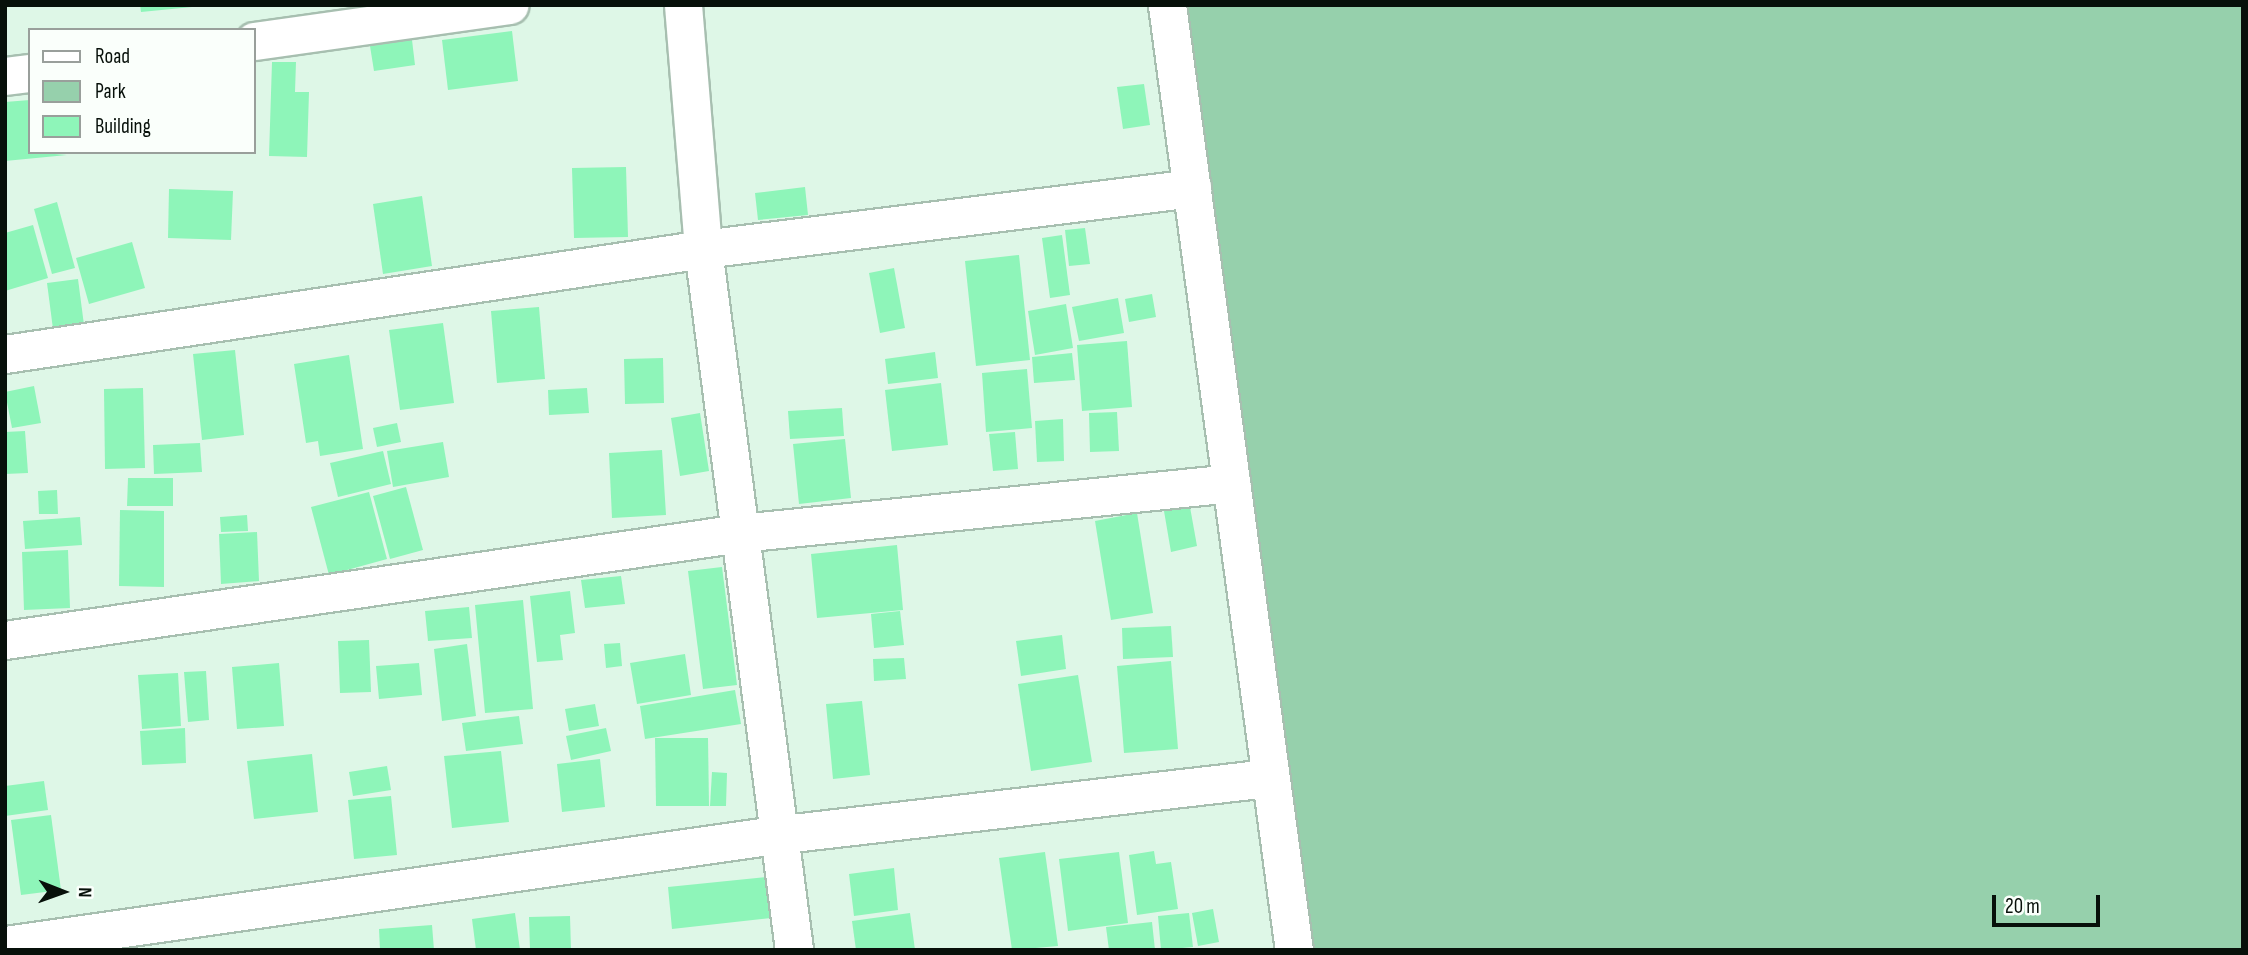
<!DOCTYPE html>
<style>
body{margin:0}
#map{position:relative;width:2248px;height:955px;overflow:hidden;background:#def7e7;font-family:"Sofia Sans Condensed",sans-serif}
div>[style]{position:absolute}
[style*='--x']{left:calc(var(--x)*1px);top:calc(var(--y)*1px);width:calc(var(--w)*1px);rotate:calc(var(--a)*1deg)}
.green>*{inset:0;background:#96d0ac}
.building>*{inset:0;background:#8ef5b9}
.roads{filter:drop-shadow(2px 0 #a7bfb0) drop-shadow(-2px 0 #a7bfb0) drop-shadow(0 2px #a7bfb0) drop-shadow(0 -2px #a7bfb0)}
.minor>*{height:37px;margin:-18.5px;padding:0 18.5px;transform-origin:18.5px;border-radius:18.5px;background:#fff}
span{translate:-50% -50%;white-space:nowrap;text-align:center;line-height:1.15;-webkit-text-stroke:5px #fafffb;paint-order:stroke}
.frame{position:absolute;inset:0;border:7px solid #07100a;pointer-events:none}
.legend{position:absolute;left:28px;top:28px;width:228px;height:126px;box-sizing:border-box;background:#fafffb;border:2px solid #999f9b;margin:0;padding:9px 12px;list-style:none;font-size:21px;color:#07100a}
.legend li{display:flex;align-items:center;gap:14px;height:35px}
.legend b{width:35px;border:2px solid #999f9b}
.north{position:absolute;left:28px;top:857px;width:70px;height:70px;-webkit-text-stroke:5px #fafffb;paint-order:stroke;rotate:91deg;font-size:19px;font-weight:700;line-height:28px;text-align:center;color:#07100a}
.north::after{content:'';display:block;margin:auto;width:24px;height:32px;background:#07100a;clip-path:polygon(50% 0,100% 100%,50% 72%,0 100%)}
.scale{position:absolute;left:1992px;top:895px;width:108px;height:32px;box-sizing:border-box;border:4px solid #07100a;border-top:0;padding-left:9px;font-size:21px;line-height:24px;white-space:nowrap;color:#07100a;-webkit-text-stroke:5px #fafffb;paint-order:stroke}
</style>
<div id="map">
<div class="green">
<div style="clip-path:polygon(1173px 5px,2243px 5px,2243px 950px,1295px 950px)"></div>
</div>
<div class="building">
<div style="clip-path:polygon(140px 5px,192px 5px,192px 7px,141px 12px)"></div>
<div style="clip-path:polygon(512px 31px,518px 81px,448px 90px,442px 40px)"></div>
<div style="clip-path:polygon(412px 40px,415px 65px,374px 71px,370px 46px)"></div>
<div style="clip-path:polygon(272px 62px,296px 62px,295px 92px,309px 92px,307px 157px,269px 156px)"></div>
<div style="clip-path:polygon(1144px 84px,1150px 125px,1123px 129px,1117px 87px)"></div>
<div style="clip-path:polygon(30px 100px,30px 152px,67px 155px,5px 161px,5px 102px)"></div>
<div style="clip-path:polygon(626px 167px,628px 237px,574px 238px,572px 168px)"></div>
<div style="clip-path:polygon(805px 187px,808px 215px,758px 220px,755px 193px)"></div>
<div style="clip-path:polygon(169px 189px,233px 191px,231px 240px,168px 238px)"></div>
<div style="clip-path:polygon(422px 196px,432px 266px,383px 274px,373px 204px)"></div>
<div style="clip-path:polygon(57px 202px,75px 268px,52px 274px,34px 209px)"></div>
<div style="clip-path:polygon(33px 225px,48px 278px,5px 291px,5px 233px)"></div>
<div style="clip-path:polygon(1085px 228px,1090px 264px,1069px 266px,1065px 230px)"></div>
<div style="clip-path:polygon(1062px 235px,1070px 295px,1050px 298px,1042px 238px)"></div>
<div style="clip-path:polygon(132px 242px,145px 288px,89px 304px,76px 258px)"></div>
<div style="clip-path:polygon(1019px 255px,1030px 360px,976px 366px,965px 261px)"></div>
<div style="clip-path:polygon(894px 268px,905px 328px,880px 333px,869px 273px)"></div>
<div style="clip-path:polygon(78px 279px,84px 325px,53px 329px,47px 283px)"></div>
<div style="clip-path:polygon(1152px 294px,1156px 317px,1129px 322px,1125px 299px)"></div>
<div style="clip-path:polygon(1118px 298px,1124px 333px,1079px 341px,1072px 307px)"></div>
<div style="clip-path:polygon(1066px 304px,1073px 348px,1035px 355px,1028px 311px)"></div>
<div style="clip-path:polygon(539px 307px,545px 379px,497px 383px,491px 311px)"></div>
<div style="clip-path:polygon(443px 323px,454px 403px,400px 410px,389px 330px)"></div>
<div style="clip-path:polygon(1127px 341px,1132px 407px,1082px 411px,1077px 345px)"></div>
<div style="clip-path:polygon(235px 350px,244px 435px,202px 440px,193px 354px)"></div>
<div style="clip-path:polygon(935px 352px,938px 378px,888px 384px,885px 359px)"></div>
<div style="clip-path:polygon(1072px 353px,1075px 380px,1034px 383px,1032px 357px)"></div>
<div style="clip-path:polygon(349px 355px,363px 449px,320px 456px,318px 441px,306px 443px,294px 364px)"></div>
<div style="clip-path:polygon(663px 358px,664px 403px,625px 404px,624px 359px)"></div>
<div style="clip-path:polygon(1027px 369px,1032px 428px,986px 432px,982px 373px)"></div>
<div style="clip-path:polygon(941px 383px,948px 445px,892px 451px,885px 390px)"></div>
<div style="clip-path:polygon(34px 386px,41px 423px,12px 428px,5px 392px)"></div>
<div style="clip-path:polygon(143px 388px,145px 468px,105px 469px,104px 389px)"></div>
<div style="clip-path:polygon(587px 388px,589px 413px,549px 415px,548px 390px)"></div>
<div style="clip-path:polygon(842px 408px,844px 436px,790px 439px,788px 411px)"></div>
<div style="clip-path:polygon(1117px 412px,1119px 451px,1090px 452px,1089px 413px)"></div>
<div style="clip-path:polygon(700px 413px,709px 471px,680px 476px,671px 418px)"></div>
<div style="clip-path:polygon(1063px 419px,1064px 461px,1037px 462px,1035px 421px)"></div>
<div style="clip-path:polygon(397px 423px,401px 442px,377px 447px,373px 428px)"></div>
<div style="clip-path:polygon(25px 431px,28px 473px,5px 474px,5px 432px)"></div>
<div style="clip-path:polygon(1015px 432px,1018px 469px,993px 471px,989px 434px)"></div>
<div style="clip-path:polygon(845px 439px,851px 498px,799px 504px,793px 444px)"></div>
<div style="clip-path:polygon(443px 442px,449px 477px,393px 487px,387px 451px)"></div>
<div style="clip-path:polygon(200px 443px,202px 472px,154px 474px,153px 445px)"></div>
<div style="clip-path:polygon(662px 450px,666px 515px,612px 518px,609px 453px)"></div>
<div style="clip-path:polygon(383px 451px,391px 484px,338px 497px,330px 463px)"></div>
<div style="clip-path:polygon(128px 478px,173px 478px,173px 506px,127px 506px)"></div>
<div style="clip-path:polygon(406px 487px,423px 550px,390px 559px,373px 496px)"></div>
<div style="clip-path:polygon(57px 490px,58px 514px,39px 514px,38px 491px)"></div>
<div style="clip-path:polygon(369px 492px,387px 559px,329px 575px,311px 507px)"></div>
<div style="clip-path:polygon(1190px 507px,1197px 546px,1171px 552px,1164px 511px)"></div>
<div style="clip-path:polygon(120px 510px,164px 511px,164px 587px,119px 586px)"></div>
<div style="clip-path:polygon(1137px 513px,1153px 613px,1111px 620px,1095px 521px)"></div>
<div style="clip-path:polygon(247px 515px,248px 531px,221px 532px,220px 517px)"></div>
<div style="clip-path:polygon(80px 517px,82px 545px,25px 549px,23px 521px)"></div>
<div style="clip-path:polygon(257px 532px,259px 581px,221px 584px,219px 534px)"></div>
<div style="clip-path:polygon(897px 545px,903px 610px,817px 618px,811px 554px)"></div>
<div style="clip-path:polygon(68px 550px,70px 608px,24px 610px,22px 552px)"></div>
<div style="clip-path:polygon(722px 567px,737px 685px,703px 689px,688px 571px)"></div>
<div style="clip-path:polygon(621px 576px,625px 604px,585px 608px,581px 580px)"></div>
<div style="clip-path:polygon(570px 591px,575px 633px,560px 635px,563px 660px,537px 662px,530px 596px)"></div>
<div style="clip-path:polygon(523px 600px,533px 709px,485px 713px,475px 605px)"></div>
<div style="clip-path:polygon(469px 607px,472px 638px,428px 641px,425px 611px)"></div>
<div style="clip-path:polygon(900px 611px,904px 645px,874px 648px,871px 614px)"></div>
<div style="clip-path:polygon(1171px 626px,1173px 657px,1123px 659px,1122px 628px)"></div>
<div style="clip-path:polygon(1062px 635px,1066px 669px,1021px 676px,1016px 641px)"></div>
<div style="clip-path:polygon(369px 640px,371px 692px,340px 693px,338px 641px)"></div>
<div style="clip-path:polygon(620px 643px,622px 666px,606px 668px,604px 644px)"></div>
<div style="clip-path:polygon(467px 644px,476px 716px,442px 721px,434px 649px)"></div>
<div style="clip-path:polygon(685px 654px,691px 695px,637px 704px,630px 663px)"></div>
<div style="clip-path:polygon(904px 658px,906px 679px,874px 681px,873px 659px)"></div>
<div style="clip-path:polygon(1171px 661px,1178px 749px,1124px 753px,1117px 666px)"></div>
<div style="clip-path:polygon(279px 663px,284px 726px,237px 729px,232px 667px)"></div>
<div style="clip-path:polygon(419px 663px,422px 695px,379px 699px,376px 666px)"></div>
<div style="clip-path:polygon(206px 671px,209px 720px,188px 722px,184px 672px)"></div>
<div style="clip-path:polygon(178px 673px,181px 726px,142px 729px,138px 675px)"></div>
<div style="clip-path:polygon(1078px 675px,1092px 762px,1031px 771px,1018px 684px)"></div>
<div style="clip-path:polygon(735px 690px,741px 724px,645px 739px,640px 706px)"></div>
<div style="clip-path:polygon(862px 701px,870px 775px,833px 779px,826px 704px)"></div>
<div style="clip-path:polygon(595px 704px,599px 726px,569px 731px,565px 709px)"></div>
<div style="clip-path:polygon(519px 716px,523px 744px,466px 751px,462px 723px)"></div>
<div style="clip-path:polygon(185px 728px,186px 763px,142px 765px,140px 731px)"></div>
<div style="clip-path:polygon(606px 728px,611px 751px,571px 760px,566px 736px)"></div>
<div style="clip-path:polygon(655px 738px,708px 738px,709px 806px,656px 806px)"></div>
<div style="clip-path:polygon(501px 751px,509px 822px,452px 828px,444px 756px)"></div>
<div style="clip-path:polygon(312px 754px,318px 812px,254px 819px,247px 761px)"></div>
<div style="clip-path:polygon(600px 759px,605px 807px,562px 812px,557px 764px)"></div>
<div style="clip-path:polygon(387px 766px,391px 790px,353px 796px,349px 772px)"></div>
<div style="clip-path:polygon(712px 772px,727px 773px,726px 806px,710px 806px)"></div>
<div style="clip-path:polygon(44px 781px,48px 810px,5px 816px,5px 786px)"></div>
<div style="clip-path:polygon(391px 796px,397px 855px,354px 859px,348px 800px)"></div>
<div style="clip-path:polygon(51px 815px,61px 890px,21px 895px,11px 820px)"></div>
<div style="clip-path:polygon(1154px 851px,1156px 864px,1171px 862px,1178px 909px,1137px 915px,1129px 855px)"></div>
<div style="clip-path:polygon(1045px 852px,1058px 946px,1012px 950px,999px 858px)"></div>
<div style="clip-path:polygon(1119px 852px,1128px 923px,1068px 931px,1059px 859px)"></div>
<div style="clip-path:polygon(894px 868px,898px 910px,854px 916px,849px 874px)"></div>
<div style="clip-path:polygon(767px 877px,771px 918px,672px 929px,668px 887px)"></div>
<div style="clip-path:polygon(1213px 909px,1219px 942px,1198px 946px,1192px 913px)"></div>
<div style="clip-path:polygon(515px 913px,520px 950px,476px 950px,472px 919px)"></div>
<div style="clip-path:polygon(910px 913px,915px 950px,856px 950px,852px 921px)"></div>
<div style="clip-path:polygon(1189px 913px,1193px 947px,1161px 950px,1158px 916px)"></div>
<div style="clip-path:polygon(570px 916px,571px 950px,530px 950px,529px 917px)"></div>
<div style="clip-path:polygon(1152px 922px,1155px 950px,1109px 950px,1106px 927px)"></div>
<div style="clip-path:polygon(432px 925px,434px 950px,380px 950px,379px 929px)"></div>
</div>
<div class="roads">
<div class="minor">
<div style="--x:683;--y:5;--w:245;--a:85.3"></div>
<div style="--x:703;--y:249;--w:707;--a:82.6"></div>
<div style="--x:1167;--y:5;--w:953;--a:82.35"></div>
<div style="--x:254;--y:41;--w:258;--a:-8"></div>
<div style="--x:5;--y:76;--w:25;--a:-7"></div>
<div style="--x:5;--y:354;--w:706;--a:-8.55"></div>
<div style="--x:703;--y:249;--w:493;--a:-7.1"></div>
<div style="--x:5;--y:640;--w:743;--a:-8.28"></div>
<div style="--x:740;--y:533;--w:494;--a:-5.8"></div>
<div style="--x:5;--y:945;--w:778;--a:-8.13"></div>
<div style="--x:775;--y:835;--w:499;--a:-6.6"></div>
</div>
</div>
<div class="frame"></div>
<ul class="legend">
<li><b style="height:9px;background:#fff"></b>Road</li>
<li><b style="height:19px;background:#96d0ac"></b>Park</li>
<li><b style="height:19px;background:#8ef5b9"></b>Building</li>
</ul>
<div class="north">N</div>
<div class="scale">20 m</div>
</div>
